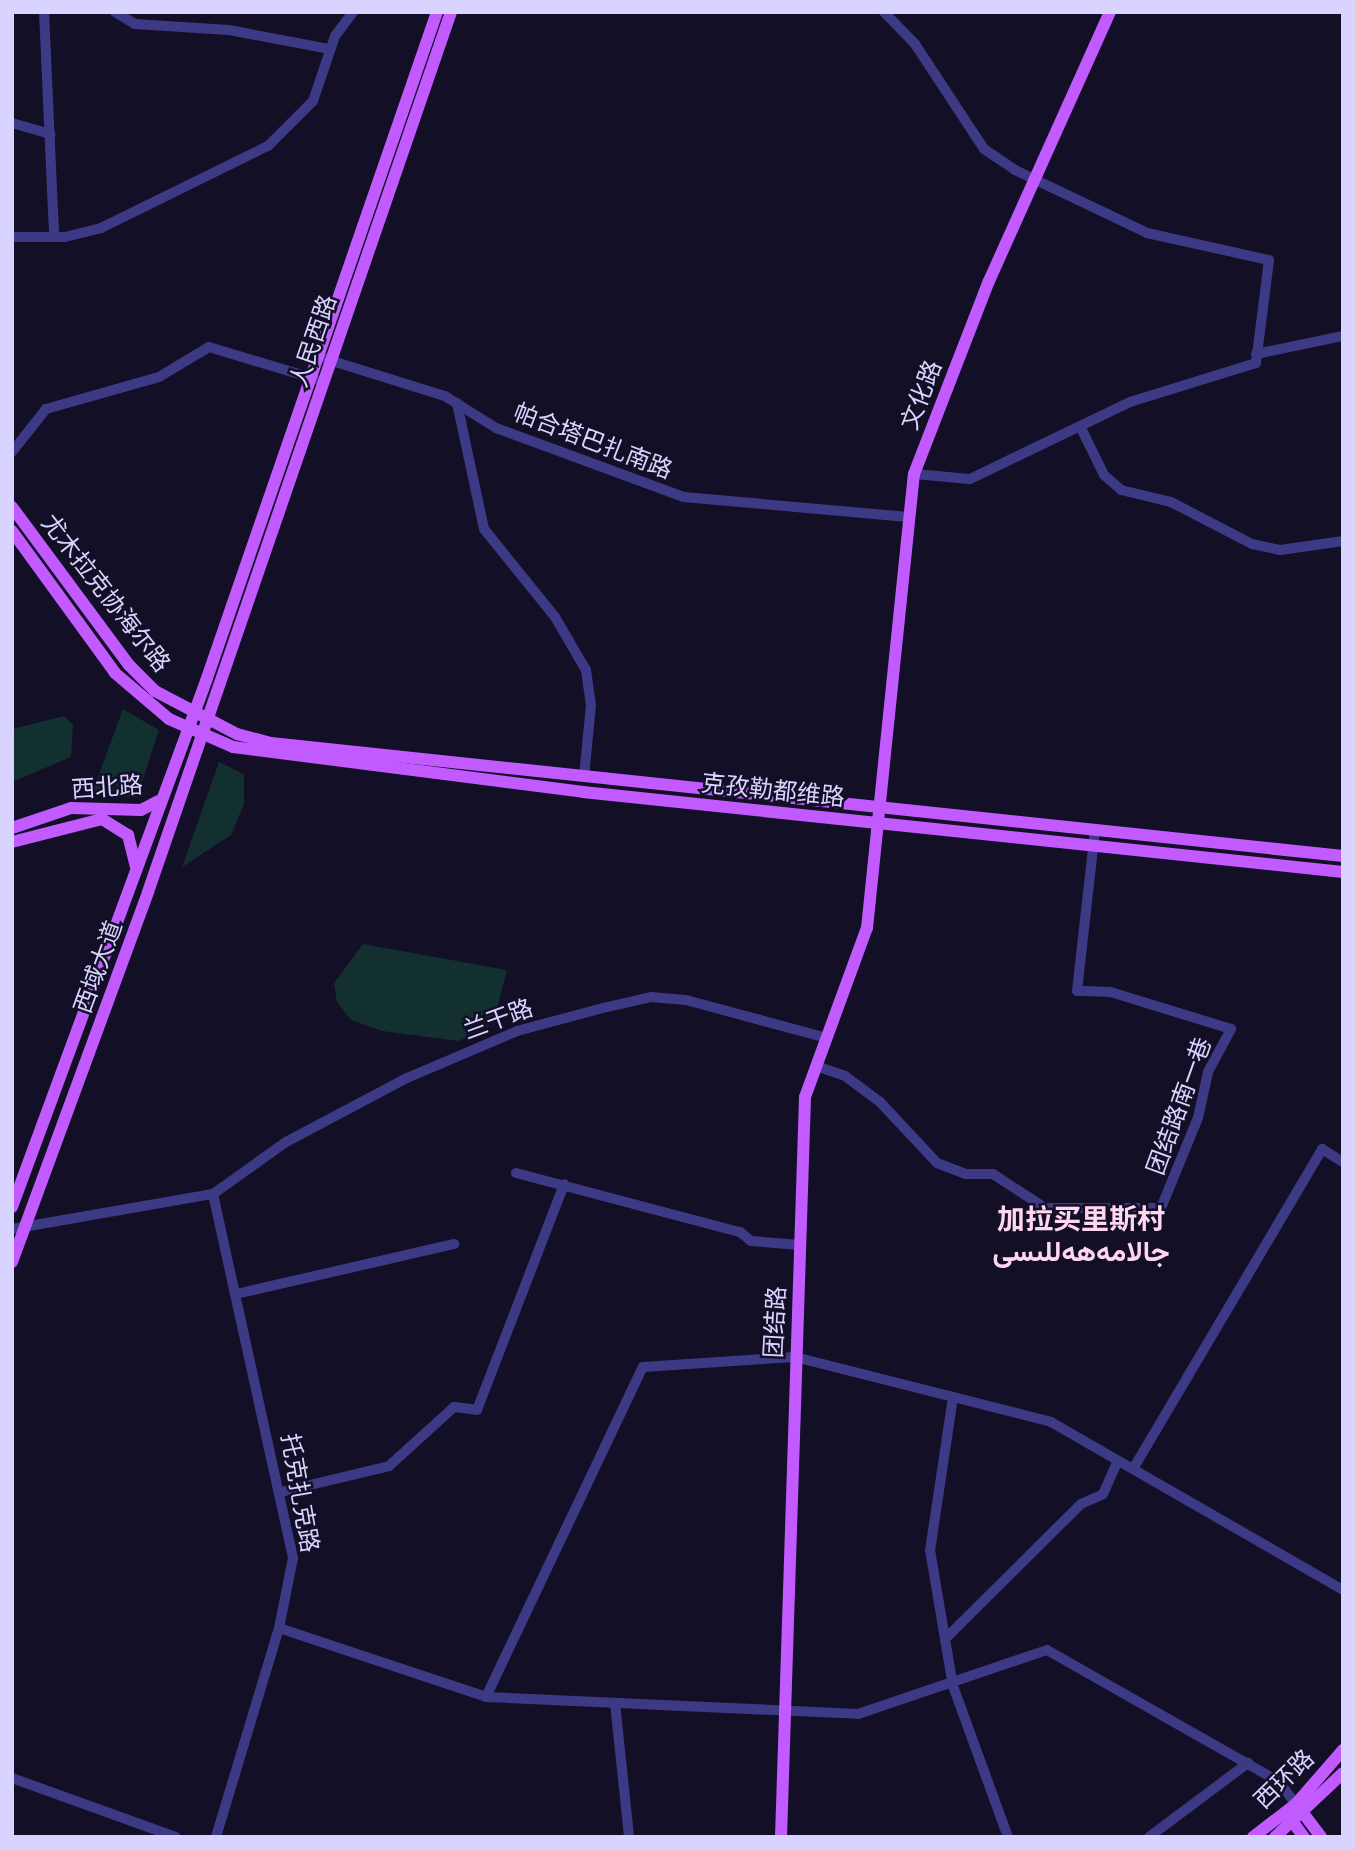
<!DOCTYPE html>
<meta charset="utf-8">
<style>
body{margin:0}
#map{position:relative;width:1355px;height:1849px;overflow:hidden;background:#130f26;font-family:Jost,Vazirmatn,"Noto Sans SC",sans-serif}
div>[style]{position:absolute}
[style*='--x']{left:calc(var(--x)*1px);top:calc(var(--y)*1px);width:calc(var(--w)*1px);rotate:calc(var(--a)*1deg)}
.green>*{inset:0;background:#12302f}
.minor>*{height:10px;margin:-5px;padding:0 5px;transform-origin:5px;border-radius:5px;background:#3d3a85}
.major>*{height:12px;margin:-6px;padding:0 6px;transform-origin:6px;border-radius:6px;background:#c25bff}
span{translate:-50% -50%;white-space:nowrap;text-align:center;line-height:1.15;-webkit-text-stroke:5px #130f26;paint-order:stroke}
.street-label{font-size:24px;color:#d9d4ff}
.quarter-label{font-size:28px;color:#ffd6f0;font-weight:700}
.frame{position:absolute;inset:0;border:14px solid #d9d4ff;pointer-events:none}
</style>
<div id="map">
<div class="green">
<div style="clip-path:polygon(123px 709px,159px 730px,137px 797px,91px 796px)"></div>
<div style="clip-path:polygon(64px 716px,73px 725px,71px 757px,12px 782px,12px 729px)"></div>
<div style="clip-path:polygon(219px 762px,244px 774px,244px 804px,231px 835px,182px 867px)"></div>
<div style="clip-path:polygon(363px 944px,507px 970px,494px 1020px,484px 1031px,458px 1041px,382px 1031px,351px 1020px,337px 1002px,334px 983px)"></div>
</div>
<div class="minor">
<div style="--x:44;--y:12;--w:221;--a:87.4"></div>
<div style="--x:115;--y:12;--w:23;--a:31"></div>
<div style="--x:135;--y:24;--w:94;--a:3.7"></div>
<div style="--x:229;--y:30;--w:103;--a:10.7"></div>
<div style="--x:884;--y:12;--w:45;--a:45.9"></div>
<div style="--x:915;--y:44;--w:126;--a:56.7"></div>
<div style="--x:984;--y:149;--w:37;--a:34"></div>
<div style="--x:1015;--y:170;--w:146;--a:25.5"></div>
<div style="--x:1147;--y:233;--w:125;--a:12.5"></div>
<div style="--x:1269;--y:260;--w:104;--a:97.2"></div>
<div style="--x:1256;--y:363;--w:132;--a:162.8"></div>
<div style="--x:1130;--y:402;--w:178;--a:154.3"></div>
<div style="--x:970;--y:479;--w:56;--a:-174.9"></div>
<div style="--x:12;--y:123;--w:40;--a:16"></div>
<div style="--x:12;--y:237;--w:53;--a:0"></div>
<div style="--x:65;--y:237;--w:37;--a:-14"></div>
<div style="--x:101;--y:228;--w:186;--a:-26.2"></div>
<div style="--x:268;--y:146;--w:64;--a:-45"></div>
<div style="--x:313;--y:101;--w:69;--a:-71.3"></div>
<div style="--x:335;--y:36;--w:30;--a:-53"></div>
<div style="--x:1256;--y:354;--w:89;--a:-11.7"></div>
<div style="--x:326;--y:359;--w:125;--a:17.3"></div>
<div style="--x:445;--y:396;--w:60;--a:32.1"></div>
<div style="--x:496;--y:428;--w:200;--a:20.2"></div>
<div style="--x:684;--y:497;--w:227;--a:5.1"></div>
<div style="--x:457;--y:403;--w:129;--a:77.9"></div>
<div style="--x:484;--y:529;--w:113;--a:51.1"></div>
<div style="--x:555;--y:617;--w:61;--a:59.7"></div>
<div style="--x:586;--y:670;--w:35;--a:82"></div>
<div style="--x:591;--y:705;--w:72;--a:95.6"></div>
<div style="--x:1080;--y:426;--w:55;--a:63.9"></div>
<div style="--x:1104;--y:475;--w:23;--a:41"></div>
<div style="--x:1121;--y:490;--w:51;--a:13.5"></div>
<div style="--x:1171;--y:502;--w:91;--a:27.4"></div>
<div style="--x:1252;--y:544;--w:29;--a:12"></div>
<div style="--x:1280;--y:550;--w:64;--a:-8.1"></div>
<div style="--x:12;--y:452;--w:55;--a:-51.7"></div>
<div style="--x:46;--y:409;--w:117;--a:-15.8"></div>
<div style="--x:159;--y:377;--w:58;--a:-31"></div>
<div style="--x:209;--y:347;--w:111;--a:16.8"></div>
<div style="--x:816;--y:1066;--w:31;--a:19"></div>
<div style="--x:845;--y:1076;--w:44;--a:36.6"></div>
<div style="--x:880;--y:1102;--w:83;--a:46.9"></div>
<div style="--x:937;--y:1163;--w:30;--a:21"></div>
<div style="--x:965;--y:1174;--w:28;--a:0"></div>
<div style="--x:993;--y:1174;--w:62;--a:33.2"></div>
<div style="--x:1045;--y:1208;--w:116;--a:0"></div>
<div style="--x:1161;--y:1208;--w:97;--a:-67.7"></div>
<div style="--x:1198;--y:1118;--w:47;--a:-77.7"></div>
<div style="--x:1208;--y:1072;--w:49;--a:-61.9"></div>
<div style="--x:1231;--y:1029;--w:126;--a:-162.9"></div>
<div style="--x:1111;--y:992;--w:34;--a:-178"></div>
<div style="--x:1077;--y:991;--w:162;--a:-83.6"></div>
<div style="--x:516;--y:1173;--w:232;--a:14.8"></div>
<div style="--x:740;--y:1232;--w:14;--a:39"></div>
<div style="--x:751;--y:1241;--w:49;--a:4.7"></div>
<div style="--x:213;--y:1194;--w:373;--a:77.6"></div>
<div style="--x:293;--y:1558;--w:71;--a:101.3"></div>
<div style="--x:279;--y:1628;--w:218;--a:106.8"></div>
<div style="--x:12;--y:1229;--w:204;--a:-9.9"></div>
<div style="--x:213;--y:1194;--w:90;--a:-35.5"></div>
<div style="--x:286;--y:1142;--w:137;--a:-27.9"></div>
<div style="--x:407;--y:1078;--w:120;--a:-23.1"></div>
<div style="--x:517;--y:1031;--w:89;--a:-15"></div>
<div style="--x:603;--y:1008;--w:49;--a:-12.9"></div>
<div style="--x:651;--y:997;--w:35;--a:5"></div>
<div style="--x:686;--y:1000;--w:146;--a:15.1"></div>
<div style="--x:236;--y:1294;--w:224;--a:-12.9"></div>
<div style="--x:953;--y:1397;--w:155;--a:98.5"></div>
<div style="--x:930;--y:1550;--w:138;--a:80.4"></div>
<div style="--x:953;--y:1686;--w:161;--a:70"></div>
<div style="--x:1133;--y:1469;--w:372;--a:-59.4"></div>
<div style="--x:1322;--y:1149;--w:25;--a:32"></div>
<div style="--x:281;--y:1492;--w:111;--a:-13.5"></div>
<div style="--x:389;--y:1466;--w:88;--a:-42.2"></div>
<div style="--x:454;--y:1407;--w:23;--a:7"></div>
<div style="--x:477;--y:1410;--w:242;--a:-68.9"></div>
<div style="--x:279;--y:1628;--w:218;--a:18.4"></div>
<div style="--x:486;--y:1697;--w:372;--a:2.6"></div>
<div style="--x:858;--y:1714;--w:200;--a:-18.7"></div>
<div style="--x:1047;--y:1650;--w:266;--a:29.6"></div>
<div style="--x:1278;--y:1781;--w:29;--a:52"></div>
<div style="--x:945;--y:1639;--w:192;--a:-44.8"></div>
<div style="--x:1081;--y:1504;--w:24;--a:-24"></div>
<div style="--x:1103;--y:1494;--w:36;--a:-66"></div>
<div style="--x:486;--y:1697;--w:365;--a:-64.6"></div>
<div style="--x:643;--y:1367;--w:152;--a:-3.8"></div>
<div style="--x:795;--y:1357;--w:264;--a:14.2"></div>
<div style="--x:1051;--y:1422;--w:337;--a:29.9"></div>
<div style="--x:615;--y:1703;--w:135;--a:84"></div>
<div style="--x:12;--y:1778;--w:174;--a:19.8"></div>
<div style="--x:1149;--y:1837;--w:124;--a:-36.8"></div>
</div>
<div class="major">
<div style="--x:12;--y:507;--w:197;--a:53.5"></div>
<div style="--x:129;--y:665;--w:37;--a:45"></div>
<div style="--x:155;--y:691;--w:93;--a:27.7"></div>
<div style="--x:237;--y:734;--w:35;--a:15"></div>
<div style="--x:271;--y:743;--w:1078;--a:6.02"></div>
<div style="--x:12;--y:531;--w:175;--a:54"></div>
<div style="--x:115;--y:673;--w:71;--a:40.4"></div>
<div style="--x:169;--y:719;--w:70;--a:23.6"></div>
<div style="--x:233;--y:747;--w:353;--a:7.3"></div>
<div style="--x:583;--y:792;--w:764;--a:6.01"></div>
<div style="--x:12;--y:828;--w:62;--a:-18.7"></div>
<div style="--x:71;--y:808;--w:70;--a:1.6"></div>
<div style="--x:141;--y:810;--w:20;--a:-27"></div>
<div style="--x:12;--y:842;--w:93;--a:-14.3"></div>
<div style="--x:102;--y:819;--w:31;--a:32"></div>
<div style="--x:128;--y:835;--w:32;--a:76"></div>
<div style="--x:12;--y:1207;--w:561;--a:-69.75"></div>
<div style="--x:206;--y:681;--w:708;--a:-70.95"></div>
<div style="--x:12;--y:1262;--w:394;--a:-69.8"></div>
<div style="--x:148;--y:892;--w:931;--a:-71"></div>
<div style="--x:1300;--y:1809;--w:35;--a:53"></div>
<div style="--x:1290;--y:1818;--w:24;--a:54"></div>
<div style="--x:781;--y:1837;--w:740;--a:-88.14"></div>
<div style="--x:805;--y:1097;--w:180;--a:-69.9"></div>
<div style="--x:867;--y:928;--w:456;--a:-84.1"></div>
<div style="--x:914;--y:474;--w:207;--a:-68.8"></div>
<div style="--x:989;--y:281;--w:295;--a:-65.8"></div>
<div style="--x:1253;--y:1837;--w:54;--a:-37.5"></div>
<div style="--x:1296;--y:1804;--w:72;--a:-49"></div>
<div style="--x:1275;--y:1837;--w:93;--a:-43.3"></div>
</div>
<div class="street-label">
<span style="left:313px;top:341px;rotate:-71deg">人民西路</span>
<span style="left:921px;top:395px;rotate:-69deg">文化路</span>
<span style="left:593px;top:441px;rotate:21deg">帕合塔巴扎南路</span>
<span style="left:106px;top:593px;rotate:52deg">尤木拉克协海尔路</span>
<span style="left:107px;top:787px;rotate:-4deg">西北路</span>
<span style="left:773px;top:790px;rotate:6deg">克孜勒都维路</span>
<span style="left:98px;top:967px;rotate:-70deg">西域大道</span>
<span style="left:498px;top:1019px;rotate:-20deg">兰干路</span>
<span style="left:1179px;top:1106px;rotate:-70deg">团结路南一巷</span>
<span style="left:775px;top:1322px;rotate:-87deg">团结路</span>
<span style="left:300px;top:1493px;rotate:80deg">托克扎克路</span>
<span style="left:1284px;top:1779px;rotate:-44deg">西环路</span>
</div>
<div class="quarter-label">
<span style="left:1081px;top:1236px">加拉买里斯村<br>جالامەھەللىسى</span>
</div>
<div class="frame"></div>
</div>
